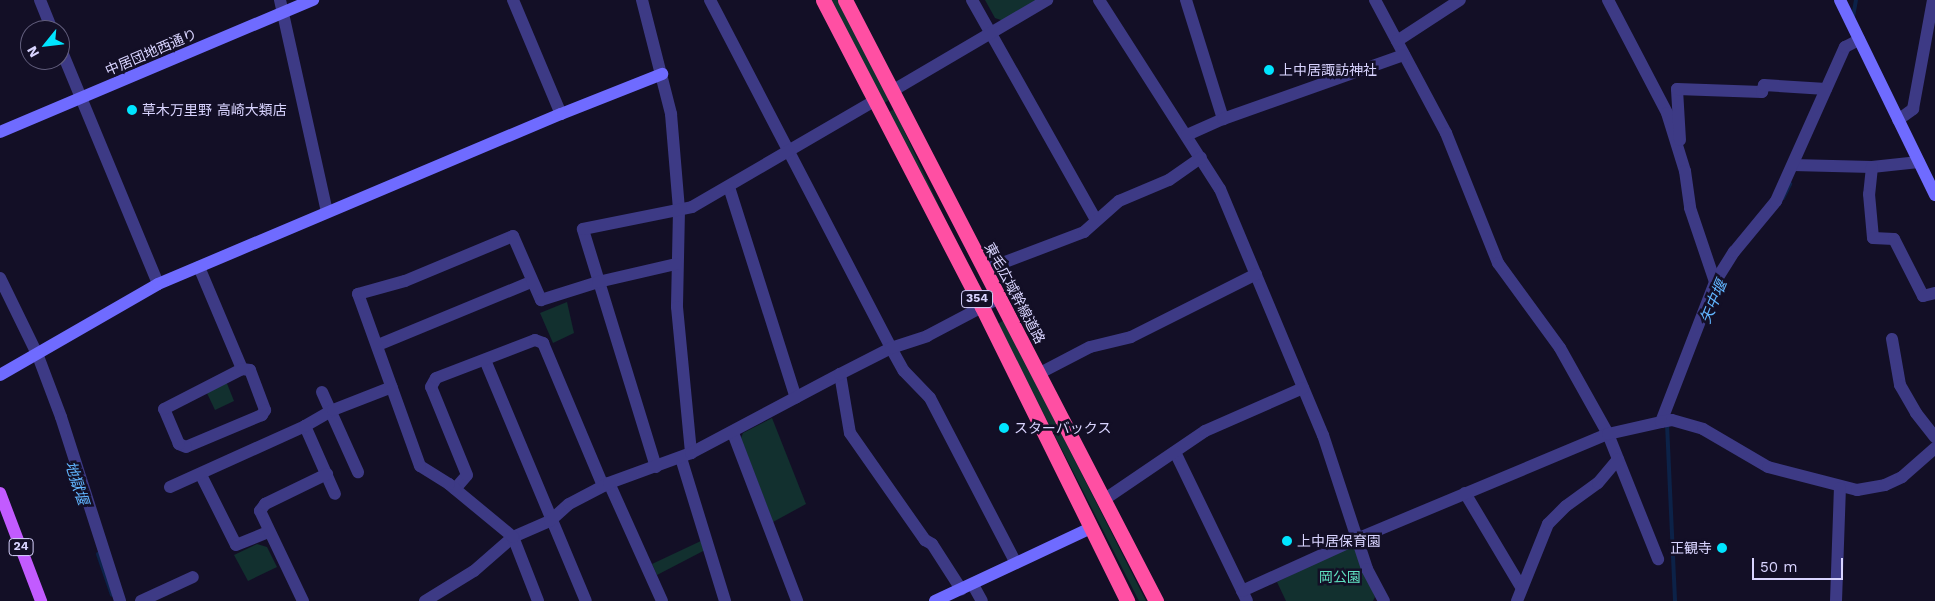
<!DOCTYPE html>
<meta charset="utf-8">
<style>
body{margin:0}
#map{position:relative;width:1935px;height:601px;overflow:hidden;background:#130f26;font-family:"Work Sans","Noto Sans JP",sans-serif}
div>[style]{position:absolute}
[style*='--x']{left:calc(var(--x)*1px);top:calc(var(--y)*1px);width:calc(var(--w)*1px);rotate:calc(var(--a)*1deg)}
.green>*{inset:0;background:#12302f}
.stream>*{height:4px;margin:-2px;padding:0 2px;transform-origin:2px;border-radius:2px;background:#0c2248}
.street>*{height:12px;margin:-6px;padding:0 6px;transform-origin:6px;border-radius:6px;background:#3d3a85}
.secondary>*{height:12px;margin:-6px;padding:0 6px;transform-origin:6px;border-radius:6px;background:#6f6bff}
.primary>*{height:12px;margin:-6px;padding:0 6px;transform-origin:6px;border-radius:6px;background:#c25bff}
.highway>*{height:15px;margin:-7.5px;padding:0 7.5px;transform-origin:7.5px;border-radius:7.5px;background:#ff4fa3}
.dots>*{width:14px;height:14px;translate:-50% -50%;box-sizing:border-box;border:2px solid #130f26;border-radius:50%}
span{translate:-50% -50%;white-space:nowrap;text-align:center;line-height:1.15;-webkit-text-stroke:5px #130f26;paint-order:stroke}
.shield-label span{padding:1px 4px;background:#130f26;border:1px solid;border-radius:4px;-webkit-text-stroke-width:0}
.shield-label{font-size:12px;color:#d9d4ff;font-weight:700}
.street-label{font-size:14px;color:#d9d4ff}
.poi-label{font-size:14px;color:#d9d4ff}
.left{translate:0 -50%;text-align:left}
.right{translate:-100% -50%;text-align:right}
.park-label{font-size:14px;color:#5fe0c0}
.water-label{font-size:15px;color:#62b6ff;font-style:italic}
.north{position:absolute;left:20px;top:20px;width:50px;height:50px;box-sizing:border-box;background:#130f26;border:1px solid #625e7d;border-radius:50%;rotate:241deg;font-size:14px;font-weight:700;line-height:20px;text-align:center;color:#d9d4ff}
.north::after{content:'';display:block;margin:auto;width:18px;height:22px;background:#00e5ff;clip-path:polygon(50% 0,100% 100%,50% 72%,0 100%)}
.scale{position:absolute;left:1752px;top:558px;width:91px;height:22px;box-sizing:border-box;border:2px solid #d9d4ff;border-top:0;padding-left:6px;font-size:15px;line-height:18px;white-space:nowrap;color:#d9d4ff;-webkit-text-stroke:4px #130f26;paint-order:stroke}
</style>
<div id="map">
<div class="green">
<div style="clip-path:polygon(829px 0,838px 0,889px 100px,883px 104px)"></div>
<div style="clip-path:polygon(985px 0,1040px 0,1004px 21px,995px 18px)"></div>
<div style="clip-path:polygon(894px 109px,950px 230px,983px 292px,981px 293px,888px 113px)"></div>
<div style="clip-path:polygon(567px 302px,574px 333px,553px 343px,540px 313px)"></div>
<div style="clip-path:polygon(1004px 320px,1146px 601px,1139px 601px,998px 324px)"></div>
<div style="clip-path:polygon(226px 381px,234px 401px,215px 410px,206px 391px)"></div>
<div style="clip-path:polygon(772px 418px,806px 504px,773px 522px,741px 438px,743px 433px)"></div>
<div style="clip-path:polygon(703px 540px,707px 549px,657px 575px,652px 564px)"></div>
<div style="clip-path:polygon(257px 544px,267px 547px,277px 567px,248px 581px,234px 555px)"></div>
<div style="clip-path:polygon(1353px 544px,1375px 597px,1373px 601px,1286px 601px,1277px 582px)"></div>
</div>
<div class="stream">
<div style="--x:1853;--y:17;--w:17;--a:-80"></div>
<div style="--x:1783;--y:198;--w:16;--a:-63"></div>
<div style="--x:1667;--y:424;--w:177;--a:87.4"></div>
<div style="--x:98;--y:554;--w:43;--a:71.1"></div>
</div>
<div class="street">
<div style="--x:40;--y:0;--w:32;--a:68"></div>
<div style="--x:280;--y:0;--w:217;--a:77.5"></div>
<div style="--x:513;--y:0;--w:124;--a:67.2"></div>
<div style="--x:642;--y:0;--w:118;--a:75.7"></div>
<div style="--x:671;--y:114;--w:96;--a:85.2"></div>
<div style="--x:679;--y:210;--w:97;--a:91.2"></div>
<div style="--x:677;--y:307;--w:147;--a:84.5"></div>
<div style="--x:710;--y:0;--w:392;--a:62.5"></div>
<div style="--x:891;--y:348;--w:26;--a:61"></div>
<div style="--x:904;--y:371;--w:37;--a:46"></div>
<div style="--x:930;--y:398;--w:186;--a:62.5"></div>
<div style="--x:972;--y:0;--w:253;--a:60.6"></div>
<div style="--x:1099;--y:0;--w:224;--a:57.4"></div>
<div style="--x:1220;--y:189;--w:267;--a:67.3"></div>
<div style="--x:1323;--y:435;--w:141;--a:71.8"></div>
<div style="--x:1367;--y:569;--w:36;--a:62"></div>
<div style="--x:1186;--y:0;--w:125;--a:72.7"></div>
<div style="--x:1375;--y:0;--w:151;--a:61.9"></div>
<div style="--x:1446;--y:133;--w:140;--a:68.2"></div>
<div style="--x:1498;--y:263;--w:105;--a:53.9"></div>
<div style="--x:1560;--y:348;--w:98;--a:60.8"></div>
<div style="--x:1608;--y:434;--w:135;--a:68.2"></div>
<div style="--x:1608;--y:0;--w:127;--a:62.4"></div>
<div style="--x:1667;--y:113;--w:61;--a:72.8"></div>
<div style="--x:1685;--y:171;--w:37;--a:82"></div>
<div style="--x:1690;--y:208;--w:78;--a:71.3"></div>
<div style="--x:1397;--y:41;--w:75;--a:-33.1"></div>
<div style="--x:60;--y:47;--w:256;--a:67.5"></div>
<div style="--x:892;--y:91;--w:180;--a:-30.4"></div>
<div style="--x:1898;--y:120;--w:19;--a:-36"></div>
<div style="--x:1913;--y:109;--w:111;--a:-79.6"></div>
<div style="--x:1187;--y:135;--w:39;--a:-24"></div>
<div style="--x:1223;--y:119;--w:192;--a:-19.5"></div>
<div style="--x:1680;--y:140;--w:51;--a:-93.4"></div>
<div style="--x:1677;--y:89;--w:85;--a:2"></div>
<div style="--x:1762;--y:92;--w:7;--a:-74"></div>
<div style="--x:1764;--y:85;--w:62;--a:3.7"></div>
<div style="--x:1793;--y:165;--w:79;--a:1.5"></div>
<div style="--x:1872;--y:167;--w:47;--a:-6.1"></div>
<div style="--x:1872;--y:167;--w:27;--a:96"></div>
<div style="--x:1869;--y:194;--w:44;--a:84.8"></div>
<div style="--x:1873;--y:238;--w:21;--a:3"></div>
<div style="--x:1894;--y:239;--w:64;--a:63"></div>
<div style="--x:1923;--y:296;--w:12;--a:-14"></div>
<div style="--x:729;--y:187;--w:221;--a:72.4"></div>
<div style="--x:199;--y:267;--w:111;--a:67.1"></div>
<div style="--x:242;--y:369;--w:8;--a:7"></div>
<div style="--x:250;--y:370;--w:43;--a:69.4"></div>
<div style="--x:265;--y:410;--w:6;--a:121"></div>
<div style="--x:262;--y:415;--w:82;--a:157.2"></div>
<div style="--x:186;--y:447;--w:8;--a:-157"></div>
<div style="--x:179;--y:444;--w:38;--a:-113"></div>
<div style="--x:164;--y:409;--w:88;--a:-27.1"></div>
<div style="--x:984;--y:270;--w:107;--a:-20.8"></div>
<div style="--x:1084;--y:232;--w:47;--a:-41.5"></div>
<div style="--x:1119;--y:201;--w:54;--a:-22.8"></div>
<div style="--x:1169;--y:180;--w:39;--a:-35"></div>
<div style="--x:0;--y:278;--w:87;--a:64"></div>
<div style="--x:38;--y:356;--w:65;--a:69.3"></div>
<div style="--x:61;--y:417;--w:193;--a:72.2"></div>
<div style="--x:1892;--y:339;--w:47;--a:80.1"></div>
<div style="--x:1900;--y:385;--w:32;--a:60"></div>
<div style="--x:1916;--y:413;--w:31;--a:52"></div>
<div style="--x:378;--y:345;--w:165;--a:-22.4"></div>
<div style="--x:485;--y:360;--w:261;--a:67.3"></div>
<div style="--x:1040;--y:373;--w:56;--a:-27.5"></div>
<div style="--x:1090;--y:347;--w:42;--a:-13.7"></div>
<div style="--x:1131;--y:337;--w:140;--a:-26.7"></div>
<div style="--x:840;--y:374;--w:60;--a:80.4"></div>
<div style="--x:850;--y:433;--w:131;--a:55"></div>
<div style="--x:925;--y:540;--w:8;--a:30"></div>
<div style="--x:932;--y:544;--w:54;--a:57.2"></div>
<div style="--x:322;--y:392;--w:88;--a:65.8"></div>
<div style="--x:1661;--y:422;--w:150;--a:-68.9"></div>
<div style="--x:1715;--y:282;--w:36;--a:-58"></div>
<div style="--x:1734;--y:252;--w:66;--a:-50.5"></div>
<div style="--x:1776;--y:201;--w:169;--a:-65.9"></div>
<div style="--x:1845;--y:47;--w:16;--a:-27"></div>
<div style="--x:305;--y:426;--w:74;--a:66.2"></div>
<div style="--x:733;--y:433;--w:180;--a:69.1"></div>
<div style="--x:1175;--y:452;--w:165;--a:64.2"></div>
<div style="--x:681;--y:458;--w:150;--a:72.9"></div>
<div style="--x:656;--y:467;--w:249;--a:-107.1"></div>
<div style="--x:583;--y:229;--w:111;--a:-11.4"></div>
<div style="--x:692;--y:207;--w:211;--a:-30.2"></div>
<div style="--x:201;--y:475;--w:78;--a:63.4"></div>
<div style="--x:236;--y:545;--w:35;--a:-22"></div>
<div style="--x:609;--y:483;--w:129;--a:65.8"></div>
<div style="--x:170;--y:487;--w:148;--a:-24.3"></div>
<div style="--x:305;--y:426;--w:32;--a:-30"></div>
<div style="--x:333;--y:410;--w:63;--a:-21.3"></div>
<div style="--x:455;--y:489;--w:18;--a:-49"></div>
<div style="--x:467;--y:475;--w:95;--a:-112.2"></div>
<div style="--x:431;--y:387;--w:10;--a:-61"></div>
<div style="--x:436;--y:378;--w:106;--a:-21"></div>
<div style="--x:535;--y:340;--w:9;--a:21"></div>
<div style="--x:543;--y:343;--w:155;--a:67.2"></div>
<div style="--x:1465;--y:493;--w:109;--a:59.2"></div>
<div style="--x:1105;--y:499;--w:121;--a:-34.2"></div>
<div style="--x:1205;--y:431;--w:107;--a:-23.7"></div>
<div style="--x:973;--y:585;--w:18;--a:61"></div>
<div style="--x:1242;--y:591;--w:128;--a:-24.4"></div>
<div style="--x:1359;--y:538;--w:270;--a:-22.7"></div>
<div style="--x:1608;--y:434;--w:54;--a:-12.8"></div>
<div style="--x:1661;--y:422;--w:11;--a:-10"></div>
<div style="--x:1672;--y:420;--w:32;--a:16"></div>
<div style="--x:1703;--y:429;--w:75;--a:30.3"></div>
<div style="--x:1768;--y:467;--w:92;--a:14.5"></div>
<div style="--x:1857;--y:490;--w:28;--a:-10"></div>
<div style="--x:1885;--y:485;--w:19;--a:-25"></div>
<div style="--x:1902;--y:477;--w:44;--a:-41.3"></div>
<div style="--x:141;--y:601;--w:57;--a:-24.8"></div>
<div style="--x:303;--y:601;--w:100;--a:-115.5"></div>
<div style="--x:260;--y:511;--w:9;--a:-54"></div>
<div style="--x:265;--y:504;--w:69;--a:-25.8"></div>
<div style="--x:425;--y:601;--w:57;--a:-31.5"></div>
<div style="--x:474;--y:571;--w:52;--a:-41.1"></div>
<div style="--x:513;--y:537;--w:40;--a:-23.4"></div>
<div style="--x:550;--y:521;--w:25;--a:-42"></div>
<div style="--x:569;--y:504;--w:45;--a:-27.7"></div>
<div style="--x:609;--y:483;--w:87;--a:-20.1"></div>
<div style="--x:691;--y:453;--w:169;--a:-27.9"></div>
<div style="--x:840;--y:374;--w:57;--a:-27"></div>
<div style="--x:891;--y:348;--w:38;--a:-18"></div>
<div style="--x:927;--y:336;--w:81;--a:-27.8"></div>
<div style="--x:538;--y:601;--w:69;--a:-111.3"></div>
<div style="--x:513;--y:537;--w:83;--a:-140.4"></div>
<div style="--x:449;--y:484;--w:34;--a:-148"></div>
<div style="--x:420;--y:466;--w:183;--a:-109.8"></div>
<div style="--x:358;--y:294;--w:49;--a:-15.5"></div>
<div style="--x:405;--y:281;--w:117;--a:-22.6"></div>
<div style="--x:513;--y:236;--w:70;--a:66.4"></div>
<div style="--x:541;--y:300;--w:60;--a:-17.5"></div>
<div style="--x:598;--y:282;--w:80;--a:-13"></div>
<div style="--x:1517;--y:601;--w:83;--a:-68.1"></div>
<div style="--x:1548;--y:524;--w:25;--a:-45"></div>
<div style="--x:1566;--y:506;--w:39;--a:-36"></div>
<div style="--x:1598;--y:483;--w:31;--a:-50"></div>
<div style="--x:1836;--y:601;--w:113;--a:-88"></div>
</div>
<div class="secondary">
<div style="--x:1840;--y:0;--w:217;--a:64"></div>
<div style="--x:0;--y:132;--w:340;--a:-22.9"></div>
<div style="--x:0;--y:375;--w:182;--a:-29.9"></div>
<div style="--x:158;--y:284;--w:437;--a:-22.9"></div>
<div style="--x:561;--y:114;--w:109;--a:-21.6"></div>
<div style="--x:935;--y:601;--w:172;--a:-25.1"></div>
</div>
<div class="primary">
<div style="--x:0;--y:493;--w:116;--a:69.2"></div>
</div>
<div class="highway">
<div style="--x:823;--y:0;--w:346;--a:62.6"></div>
<div style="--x:982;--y:307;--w:328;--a:63.7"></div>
<div style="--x:845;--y:0;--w:677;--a:62.64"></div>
</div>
<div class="dots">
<div style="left:1269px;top:70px;background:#00e5ff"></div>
<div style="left:132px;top:110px;background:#00e5ff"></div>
<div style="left:1004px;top:428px;background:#00e5ff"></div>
<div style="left:1287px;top:541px;background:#00e5ff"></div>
<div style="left:1722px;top:548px;background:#00e5ff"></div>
</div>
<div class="shield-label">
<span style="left:977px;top:299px">354</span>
<span style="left:21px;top:547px">24</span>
</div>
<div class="street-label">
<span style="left:151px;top:52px;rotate:-23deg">中居団地西通り</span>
<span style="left:1015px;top:293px;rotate:62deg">東毛広域幹線道路</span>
</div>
<div class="poi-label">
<span class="left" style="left:1279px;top:70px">上中居諏訪神社</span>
<span class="left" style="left:142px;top:110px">草木万里野 高崎大類店</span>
<span class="left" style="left:1014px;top:428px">スターバックス</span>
<span class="left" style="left:1297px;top:541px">上中居保育園</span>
<span class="right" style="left:1712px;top:548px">正観寺</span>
</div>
<div class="park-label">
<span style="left:1340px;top:577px">岡公園</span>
</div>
<div class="water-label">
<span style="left:1714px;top:302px;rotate:-67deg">矢中堰</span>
<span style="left:76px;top:483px;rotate:72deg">地獄堰</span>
</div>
<div class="north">N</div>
<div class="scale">50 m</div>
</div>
